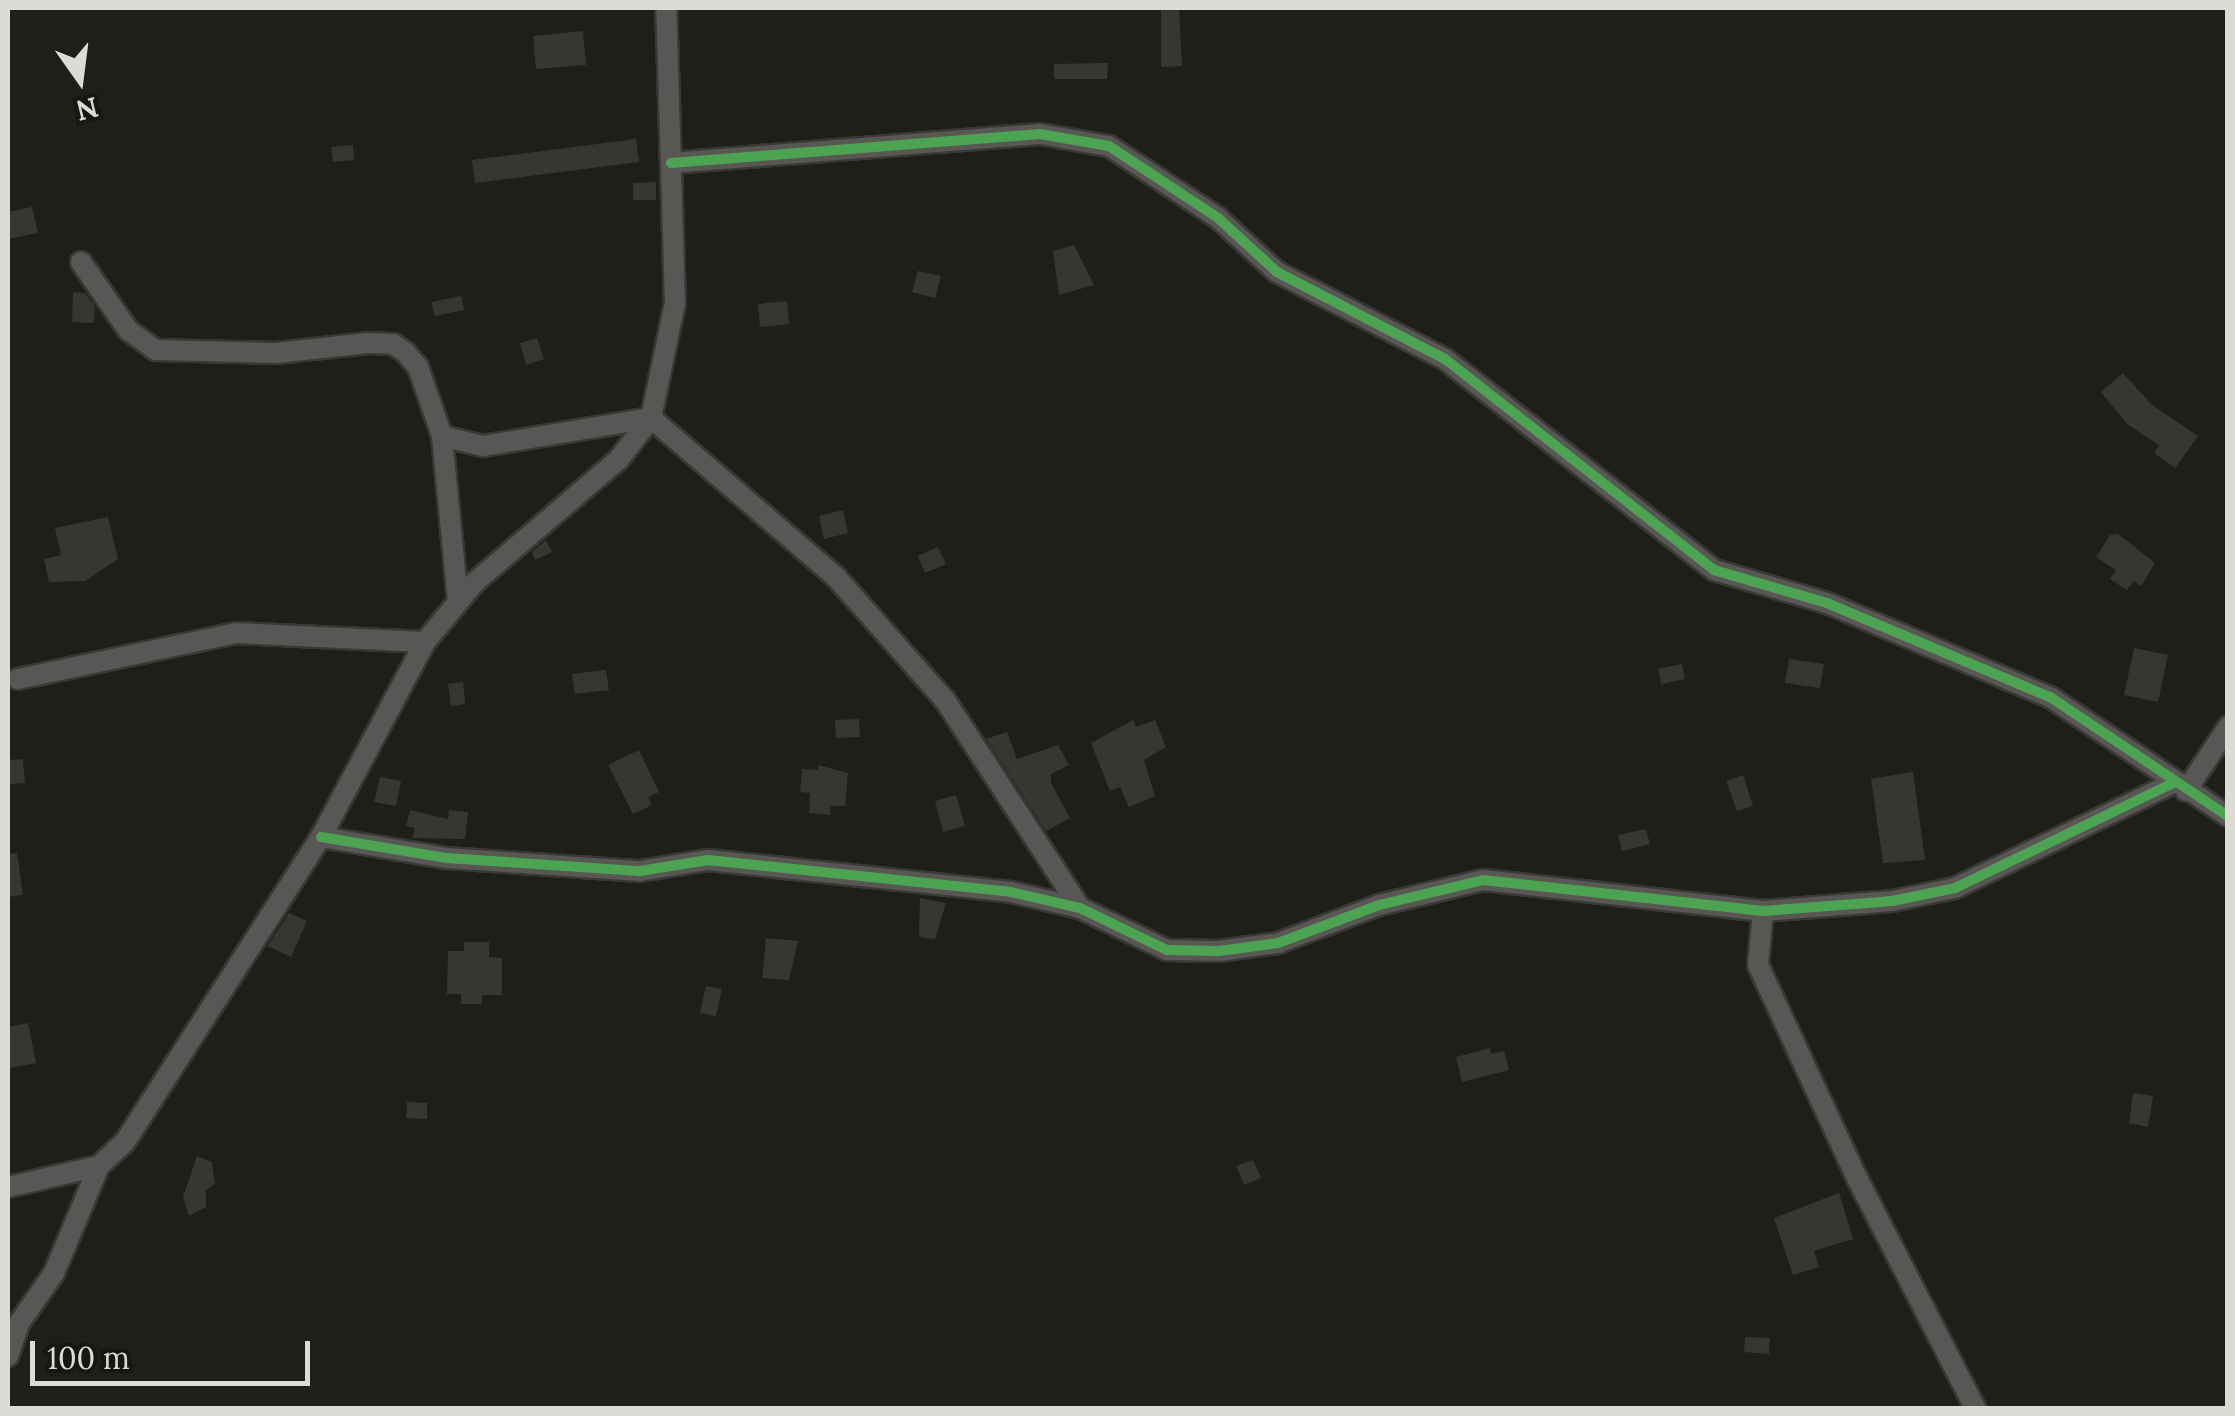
<!DOCTYPE html>
<style>
body{margin:0}
#map{position:relative;width:2235px;height:1416px;overflow:hidden;background:#1f1f1a;font-family:Lora,serif}
div>[style]{position:absolute}
[style*='--x']{left:calc(var(--x)*1px);top:calc(var(--y)*1px);width:calc(var(--w)*1px);rotate:calc(var(--a)*1deg)}
.building>*{inset:0;background:#373632}
.roads{filter:drop-shadow(2px 0 #393835) drop-shadow(-2px 0 #393835) drop-shadow(0 2px #393835) drop-shadow(0 -2px #393835)}
.minor>*{height:20px;margin:-10px;padding:0 10px;transform-origin:10px;border-radius:10px;background:#595756}
.cycleway>*{height:10px;margin:-5px;padding:0 5px;transform-origin:5px;border-radius:5px;background:#4ca352}
span{translate:-50% -50%;white-space:nowrap;text-align:center;line-height:1.15;-webkit-text-stroke:9px #18170f;paint-order:stroke}
.frame{position:absolute;inset:0;border:10px solid #dcdbd6;pointer-events:none}
.north{position:absolute;left:30px;top:30px;width:100px;height:100px;-webkit-text-stroke:8px #18170f;paint-order:stroke;rotate:166deg;font-size:28px;font-weight:700;line-height:40px;text-align:center;color:#dcdbd6}
.north::after{content:'';display:block;margin:auto;width:35px;height:45px;background:#dcdbd6;clip-path:polygon(50% 0,100% 100%,50% 72%,0 100%)}
.scale{position:absolute;left:30px;top:1341px;width:280px;height:45px;box-sizing:border-box;border:5px solid #dcdbd6;border-top:0;padding-left:12px;font-size:30px;line-height:35px;white-space:nowrap;color:#dcdbd6;-webkit-text-stroke:8px #18170f;paint-order:stroke}
</style>
<div id="map">
<div class="building">
<div style="clip-path:polygon(1161px 8px,1179px 8px,1182px 66px,1161px 67px)"></div>
<div style="clip-path:polygon(583px 31px,586px 65px,536px 69px,533px 36px)"></div>
<div style="clip-path:polygon(1108px 63px,1107px 79px,1054px 79px,1054px 64px)"></div>
<div style="clip-path:polygon(636px 139px,639px 162px,475px 183px,472px 160px)"></div>
<div style="clip-path:polygon(353px 145px,354px 160px,333px 162px,331px 147px)"></div>
<div style="clip-path:polygon(656px 182px,656px 200px,633px 200px,633px 183px)"></div>
<div style="clip-path:polygon(32px 207px,38px 233px,8px 239px,8px 212px)"></div>
<div style="clip-path:polygon(1074px 245px,1094px 285px,1059px 295px,1053px 251px)"></div>
<div style="clip-path:polygon(918px 271px,941px 276px,935px 298px,912px 292px)"></div>
<div style="clip-path:polygon(73px 292px,85px 293px,95px 306px,94px 323px,72px 322px)"></div>
<div style="clip-path:polygon(461px 296px,464px 310px,435px 316px,431px 302px)"></div>
<div style="clip-path:polygon(787px 301px,789px 324px,760px 327px,758px 304px)"></div>
<div style="clip-path:polygon(537px 338px,544px 359px,526px 365px,520px 343px)"></div>
<div style="clip-path:polygon(2123px 373px,2152px 405px,2198px 436px,2175px 468px,2154px 453px,2159px 445px,2127px 424px,2101px 392px)"></div>
<div style="clip-path:polygon(843px 510px,848px 533px,824px 539px,819px 516px)"></div>
<div style="clip-path:polygon(108px 517px,118px 559px,85px 581px,49px 582px,44px 559px,61px 555px,55px 528px)"></div>
<div style="clip-path:polygon(2118px 534px,2155px 563px,2141px 586px,2134px 581px,2127px 590px,2110px 579px,2116px 570px,2096px 557px,2110px 535px)"></div>
<div style="clip-path:polygon(546px 540px,552px 552px,535px 560px,532px 552px)"></div>
<div style="clip-path:polygon(938px 547px,946px 564px,925px 573px,918px 556px)"></div>
<div style="clip-path:polygon(2134px 648px,2168px 655px,2158px 702px,2124px 695px)"></div>
<div style="clip-path:polygon(1789px 659px,1824px 664px,1820px 688px,1785px 683px)"></div>
<div style="clip-path:polygon(1682px 664px,1685px 679px,1661px 684px,1658px 669px)"></div>
<div style="clip-path:polygon(606px 670px,609px 690px,575px 694px,572px 674px)"></div>
<div style="clip-path:polygon(463px 682px,465px 704px,451px 706px,448px 684px)"></div>
<div style="clip-path:polygon(859px 719px,860px 737px,836px 738px,835px 720px)"></div>
<div style="clip-path:polygon(1133px 720px,1136px 727px,1155px 720px,1166px 747px,1144px 760px,1155px 796px,1129px 807px,1120px 787px,1110px 791px,1091px 743px)"></div>
<div style="clip-path:polygon(1007px 732px,1017px 759px,1058px 745px,1069px 765px,1051px 774px,1051px 783px,1070px 818px,1046px 831px,986px 739px)"></div>
<div style="clip-path:polygon(639px 750px,659px 792px,648px 797px,652px 805px,633px 814px,608px 765px)"></div>
<div style="clip-path:polygon(23px 759px,25px 783px,10px 784px,8px 760px)"></div>
<div style="clip-path:polygon(818px 765px,848px 773px,845px 806px,831px 806px,830px 815px,809px 813px,810px 793px,800px 792px,802px 769px,818px 770px)"></div>
<div style="clip-path:polygon(1913px 772px,1925px 860px,1883px 863px,1871px 779px)"></div>
<div style="clip-path:polygon(1743px 775px,1753px 806px,1737px 811px,1726px 781px)"></div>
<div style="clip-path:polygon(380px 777px,401px 781px,396px 806px,374px 802px)"></div>
<div style="clip-path:polygon(956px 795px,965px 826px,943px 832px,935px 801px)"></div>
<div style="clip-path:polygon(410px 810px,448px 819px,449px 810px,468px 812px,465px 839px,412px 838px,415px 828px,406px 826px)"></div>
<div style="clip-path:polygon(1646px 829px,1650px 844px,1622px 851px,1618px 835px)"></div>
<div style="clip-path:polygon(17px 853px,23px 895px,8px 897px,8px 854px)"></div>
<div style="clip-path:polygon(920px 898px,946px 903px,935px 939px,919px 937px)"></div>
<div style="clip-path:polygon(289px 913px,307px 921px,291px 957px,267px 946px)"></div>
<div style="clip-path:polygon(766px 938px,798px 941px,789px 980px,762px 978px)"></div>
<div style="clip-path:polygon(464px 942px,489px 942px,489px 957px,502px 958px,502px 995px,482px 995px,482px 1004px,461px 1004px,461px 994px,447px 994px,448px 951px,464px 951px)"></div>
<div style="clip-path:polygon(706px 986px,722px 989px,716px 1016px,700px 1013px)"></div>
<div style="clip-path:polygon(28px 1023px,36px 1063px,10px 1068px,8px 1027px)"></div>
<div style="clip-path:polygon(1490px 1048px,1491px 1054px,1504px 1051px,1509px 1070px,1462px 1082px,1456px 1057px)"></div>
<div style="clip-path:polygon(2133px 1093px,2153px 1096px,2148px 1127px,2129px 1123px)"></div>
<div style="clip-path:polygon(407px 1102px,427px 1103px,427px 1119px,406px 1118px)"></div>
<div style="clip-path:polygon(197px 1156px,212px 1162px,215px 1184px,206px 1190px,206px 1207px,189px 1216px,183px 1197px)"></div>
<div style="clip-path:polygon(1253px 1160px,1261px 1178px,1244px 1185px,1236px 1166px)"></div>
<div style="clip-path:polygon(1839px 1193px,1853px 1239px,1814px 1251px,1819px 1267px,1793px 1275px,1774px 1218px)"></div>
<div style="clip-path:polygon(1745px 1337px,1770px 1338px,1769px 1354px,1744px 1352px)"></div>
</div>
<div class="roads">
<div class="minor">
<div style="--x:671;--y:163;--w:370;--a:-4.5"></div>
<div style="--x:1040;--y:134;--w:70;--a:9.9"></div>
<div style="--x:1109;--y:146;--w:131;--a:33.4"></div>
<div style="--x:1218;--y:218;--w:80;--a:42.5"></div>
<div style="--x:1277;--y:272;--w:189;--a:27.4"></div>
<div style="--x:1445;--y:359;--w:342;--a:38.1"></div>
<div style="--x:1714;--y:570;--w:118;--a:16.3"></div>
<div style="--x:1827;--y:603;--w:242;--a:22.9"></div>
<div style="--x:2050;--y:697;--w:214;--a:33.8"></div>
<div style="--x:81;--y:262;--w:83;--a:55.3"></div>
<div style="--x:128;--y:330;--w:34;--a:36"></div>
<div style="--x:156;--y:350;--w:120;--a:1.4"></div>
<div style="--x:276;--y:353;--w:93;--a:-6.2"></div>
<div style="--x:368;--y:343;--w:25;--a:2"></div>
<div style="--x:393;--y:344;--w:14;--a:34"></div>
<div style="--x:405;--y:352;--w:20;--a:49"></div>
<div style="--x:418;--y:367;--w:73;--a:70.8"></div>
<div style="--x:442;--y:436;--w:166;--a:84.5"></div>
<div style="--x:442;--y:436;--w:42;--a:13.7"></div>
<div style="--x:483;--y:446;--w:170;--a:-9.5"></div>
<div style="--x:651;--y:418;--w:244;--a:40.7"></div>
<div style="--x:836;--y:577;--w:164;--a:48.5"></div>
<div style="--x:945;--y:700;--w:248;--a:57"></div>
<div style="--x:18;--y:679;--w:223;--a:-11.9"></div>
<div style="--x:236;--y:633;--w:189;--a:2.7"></div>
<div style="--x:2186;--y:791;--w:77;--a:-56.7"></div>
<div style="--x:321;--y:837;--w:128;--a:9.5"></div>
<div style="--x:447;--y:858;--w:193;--a:3.9"></div>
<div style="--x:640;--y:871;--w:69;--a:-9.2"></div>
<div style="--x:708;--y:860;--w:305;--a:6"></div>
<div style="--x:1011;--y:892;--w:71;--a:13.1"></div>
<div style="--x:1080;--y:908;--w:97;--a:25.8"></div>
<div style="--x:1167;--y:950;--w:52;--a:1.1"></div>
<div style="--x:1219;--y:951;--w:60;--a:-7.7"></div>
<div style="--x:1278;--y:943;--w:108;--a:-20.6"></div>
<div style="--x:1379;--y:905;--w:107;--a:-13.5"></div>
<div style="--x:1483;--y:880;--w:282;--a:6.3"></div>
<div style="--x:1763;--y:911;--w:129;--a:-4.4"></div>
<div style="--x:1892;--y:901;--w:64;--a:-11.7"></div>
<div style="--x:1955;--y:888;--w:242;--a:-25.7"></div>
<div style="--x:1763;--y:911;--w:54;--a:95.3"></div>
<div style="--x:1758;--y:965;--w:235;--a:65.1"></div>
<div style="--x:1857;--y:1178;--w:259;--a:62.8"></div>
<div style="--x:8;--y:1187;--w:93;--a:-13"></div>
<div style="--x:8;--y:1356;--w:36;--a:-71"></div>
<div style="--x:20;--y:1322;--w:60;--a:-55.2"></div>
<div style="--x:54;--y:1273;--w:116;--a:-67.2"></div>
<div style="--x:99;--y:1166;--w:35;--a:-43"></div>
<div style="--x:125;--y:1142;--w:363;--a:-57.3"></div>
<div style="--x:321;--y:837;--w:221;--a:-61.9"></div>
<div style="--x:425;--y:642;--w:77;--a:-50.3"></div>
<div style="--x:474;--y:583;--w:191;--a:-40.5"></div>
<div style="--x:619;--y:459;--w:52;--a:-52"></div>
<div style="--x:651;--y:418;--w:117;--a:-78.2"></div>
<div style="--x:675;--y:303;--w:295;--a:-91.7"></div>
</div>
</div>
<div class="cycleway">
<div style="--x:671;--y:163;--w:370;--a:-4.5"></div>
<div style="--x:1040;--y:134;--w:70;--a:9.9"></div>
<div style="--x:1109;--y:146;--w:131;--a:33.4"></div>
<div style="--x:1218;--y:218;--w:80;--a:42.5"></div>
<div style="--x:1277;--y:272;--w:189;--a:27.4"></div>
<div style="--x:1445;--y:359;--w:342;--a:38.1"></div>
<div style="--x:1714;--y:570;--w:118;--a:16.3"></div>
<div style="--x:1827;--y:603;--w:242;--a:22.9"></div>
<div style="--x:2050;--y:697;--w:214;--a:33.8"></div>
<div style="--x:321;--y:837;--w:128;--a:9.5"></div>
<div style="--x:447;--y:858;--w:193;--a:3.9"></div>
<div style="--x:640;--y:871;--w:69;--a:-9.2"></div>
<div style="--x:708;--y:860;--w:305;--a:6"></div>
<div style="--x:1011;--y:892;--w:71;--a:13.1"></div>
<div style="--x:1080;--y:908;--w:97;--a:25.8"></div>
<div style="--x:1167;--y:950;--w:52;--a:1.1"></div>
<div style="--x:1219;--y:951;--w:60;--a:-7.7"></div>
<div style="--x:1278;--y:943;--w:108;--a:-20.6"></div>
<div style="--x:1379;--y:905;--w:107;--a:-13.5"></div>
<div style="--x:1483;--y:880;--w:282;--a:6.3"></div>
<div style="--x:1763;--y:911;--w:129;--a:-4.4"></div>
<div style="--x:1892;--y:901;--w:64;--a:-11.7"></div>
<div style="--x:1955;--y:888;--w:242;--a:-25.7"></div>
</div>
<div class="frame"></div>
<div class="north">N</div>
<div class="scale">100 m</div>
</div>
